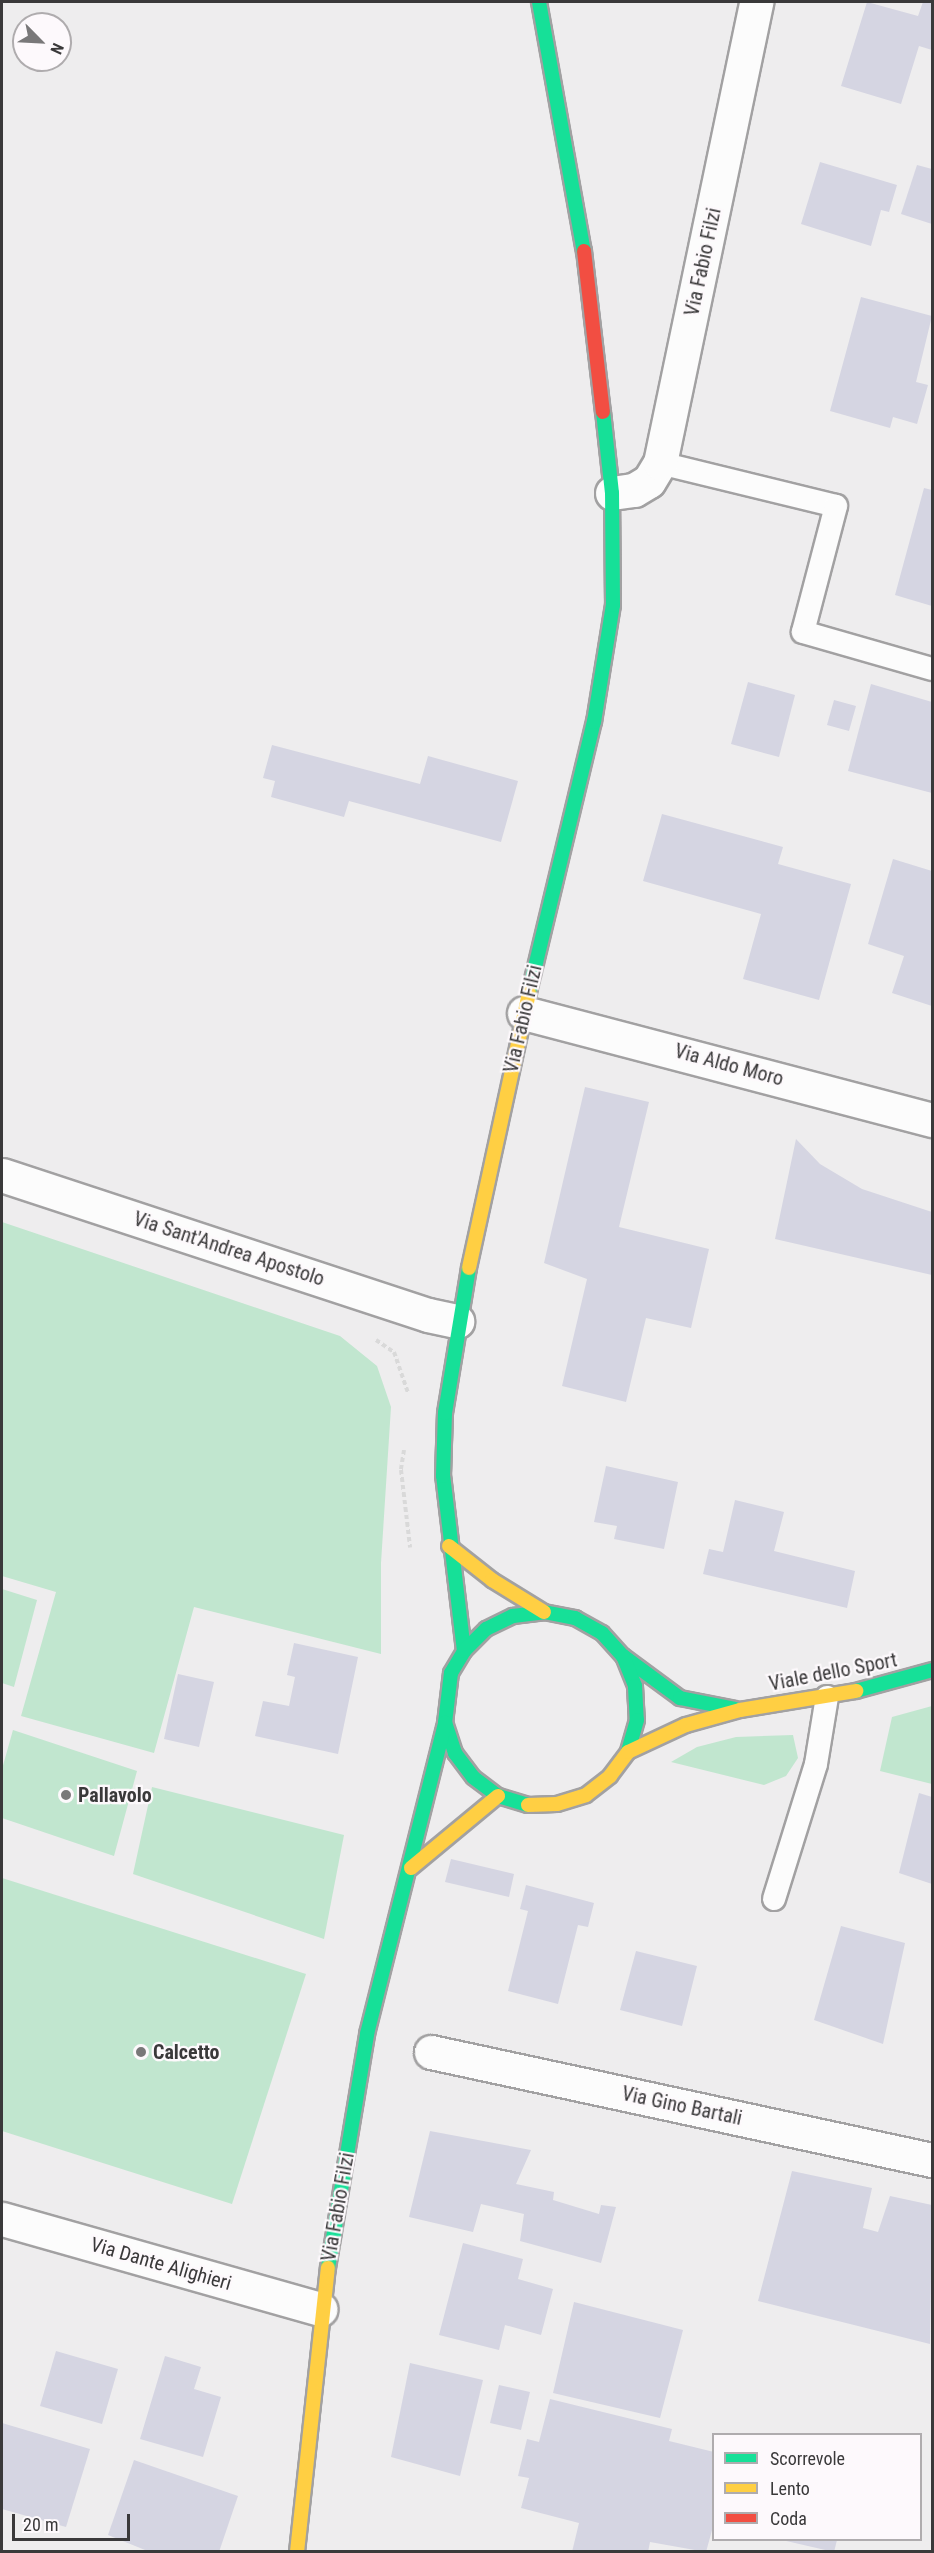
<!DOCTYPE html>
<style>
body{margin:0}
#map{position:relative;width:934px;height:2553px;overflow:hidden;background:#eeedee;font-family:"Roboto Condensed",sans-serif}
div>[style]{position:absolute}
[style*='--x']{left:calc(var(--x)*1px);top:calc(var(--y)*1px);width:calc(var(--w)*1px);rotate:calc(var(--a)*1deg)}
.green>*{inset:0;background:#c1e6cf}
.building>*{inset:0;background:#d5d5e2}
.path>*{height:4px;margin-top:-2px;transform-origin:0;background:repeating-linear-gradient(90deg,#d9d9d9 0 4.5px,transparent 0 7.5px)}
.roads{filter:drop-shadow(2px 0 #a2a1a2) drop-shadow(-2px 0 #a2a1a2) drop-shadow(0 2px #a2a1a2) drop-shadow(0 -2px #a2a1a2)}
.lane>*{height:22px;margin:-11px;padding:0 11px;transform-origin:11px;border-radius:11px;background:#fcfcfc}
.street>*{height:33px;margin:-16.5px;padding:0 16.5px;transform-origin:16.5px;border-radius:16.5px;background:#fcfcfc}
.fast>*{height:14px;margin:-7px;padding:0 7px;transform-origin:7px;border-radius:7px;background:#16e098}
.slow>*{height:14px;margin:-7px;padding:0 7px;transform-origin:7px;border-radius:7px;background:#ffcf43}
.jam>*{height:14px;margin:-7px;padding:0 7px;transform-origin:7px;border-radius:7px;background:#f24e42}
.dots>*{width:16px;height:16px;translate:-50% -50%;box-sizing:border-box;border:3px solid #fdf9fc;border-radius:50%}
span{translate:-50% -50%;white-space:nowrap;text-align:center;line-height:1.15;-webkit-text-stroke:4.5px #fdf9fc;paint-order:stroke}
.street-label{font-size:20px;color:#3a393a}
.poi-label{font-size:20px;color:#3a393a;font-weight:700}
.left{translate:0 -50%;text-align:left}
.frame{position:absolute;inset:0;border:3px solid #3a393a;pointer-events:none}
.legend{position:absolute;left:712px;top:2433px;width:210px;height:108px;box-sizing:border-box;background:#fdf9fc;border:2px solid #afacae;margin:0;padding:8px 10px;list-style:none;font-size:18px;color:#3a393a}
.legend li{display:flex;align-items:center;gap:12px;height:30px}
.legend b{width:30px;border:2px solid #afacae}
.north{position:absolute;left:12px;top:12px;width:60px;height:60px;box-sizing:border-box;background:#fdf9fc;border:2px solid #afacae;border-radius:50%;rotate:114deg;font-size:16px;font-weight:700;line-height:24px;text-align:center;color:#3a393a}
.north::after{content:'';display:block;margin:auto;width:21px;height:27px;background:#797879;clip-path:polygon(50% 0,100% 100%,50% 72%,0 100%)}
.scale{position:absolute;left:12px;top:2514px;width:118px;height:27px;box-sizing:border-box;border:3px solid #3a393a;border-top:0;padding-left:8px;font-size:18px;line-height:21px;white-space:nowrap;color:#3a393a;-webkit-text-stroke:4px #fdf9fc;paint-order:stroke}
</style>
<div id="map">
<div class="green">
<div style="clip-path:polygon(2px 1222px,340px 1336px,377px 1366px,391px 1407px,381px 1563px,381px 1654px,194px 1607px,154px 1753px,21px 1716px,56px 1592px,2px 1576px)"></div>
<div style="clip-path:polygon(2px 1589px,37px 1600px,14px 1687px,2px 1683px)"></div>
<div style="clip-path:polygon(932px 1706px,932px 1784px,880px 1771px,892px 1717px)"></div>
<div style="clip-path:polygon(13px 1730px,137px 1771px,114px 1856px,2px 1818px,2px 1769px)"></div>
<div style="clip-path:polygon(793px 1735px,798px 1758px,786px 1776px,764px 1785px,671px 1762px,697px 1747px,736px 1737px)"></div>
<div style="clip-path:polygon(152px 1787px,344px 1835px,324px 1939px,133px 1874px)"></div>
<div style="clip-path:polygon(2px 1878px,306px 1974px,232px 2204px,2px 2131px)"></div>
</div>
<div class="building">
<div style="clip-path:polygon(867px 2px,918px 16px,923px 2px,932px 2px,932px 50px,919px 46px,901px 104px,841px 86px)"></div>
<div style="clip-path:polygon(820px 162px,897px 185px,889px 212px,881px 210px,871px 246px,801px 224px)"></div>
<div style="clip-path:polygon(917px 165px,932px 169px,932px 224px,901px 214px)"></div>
<div style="clip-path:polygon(861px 297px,932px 316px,916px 382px,928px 385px,917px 424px,893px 417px,890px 428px,830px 411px)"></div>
<div style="clip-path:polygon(924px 488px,932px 490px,932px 606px,895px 595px)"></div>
<div style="clip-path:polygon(748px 682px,795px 695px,779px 757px,731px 744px)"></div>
<div style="clip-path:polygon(871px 684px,932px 702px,932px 793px,848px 771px)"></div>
<div style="clip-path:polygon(834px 700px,856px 706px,849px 731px,827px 725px)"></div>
<div style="clip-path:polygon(272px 745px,420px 784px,428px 756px,518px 781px,501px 842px,349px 801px,344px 817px,271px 797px,275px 781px,263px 778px)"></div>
<div style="clip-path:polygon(662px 814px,783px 847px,778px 864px,851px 884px,819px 1000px,743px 979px,761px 914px,643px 881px)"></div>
<div style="clip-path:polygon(893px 859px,932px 871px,932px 1006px,892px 993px,904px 956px,868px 944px)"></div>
<div style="clip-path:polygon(585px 1087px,649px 1102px,619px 1227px,709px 1249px,691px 1328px,646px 1318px,626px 1402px,562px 1386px,587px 1279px,544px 1263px)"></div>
<div style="clip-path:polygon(796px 1139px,820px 1164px,862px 1189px,932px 1212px,932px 1275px,775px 1239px)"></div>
<div style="clip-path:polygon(606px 1466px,678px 1482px,664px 1549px,614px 1539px,617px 1526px,594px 1522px)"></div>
<div style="clip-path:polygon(735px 1500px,784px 1512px,774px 1551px,855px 1571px,847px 1608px,703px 1574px,709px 1549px,723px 1552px)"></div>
<div style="clip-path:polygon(294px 1643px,358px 1657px,338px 1754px,255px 1736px,263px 1701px,289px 1706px,295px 1677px,287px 1675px)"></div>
<div style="clip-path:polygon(178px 1674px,214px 1682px,199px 1747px,164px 1739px)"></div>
<div style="clip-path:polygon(919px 1793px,932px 1797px,932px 1884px,899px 1873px)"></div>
<div style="clip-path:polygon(451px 1859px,514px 1874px,509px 1897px,445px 1882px)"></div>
<div style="clip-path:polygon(526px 1885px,594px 1903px,588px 1927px,578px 1925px,558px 2004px,508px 1991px,528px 1911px,520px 1909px)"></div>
<div style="clip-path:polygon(841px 1926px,905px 1943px,883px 2044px,814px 2020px)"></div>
<div style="clip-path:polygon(636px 1951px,697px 1966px,682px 2026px,620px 2010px)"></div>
<div style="clip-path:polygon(430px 2131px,531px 2150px,516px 2184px,554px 2192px,553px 2200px,599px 2214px,601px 2205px,616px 2207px,601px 2263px,520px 2241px,524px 2214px,481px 2204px,473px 2232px,409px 2217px)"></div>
<div style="clip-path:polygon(792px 2171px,872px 2188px,863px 2228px,878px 2232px,890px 2196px,932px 2205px,930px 2344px,758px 2301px)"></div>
<div style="clip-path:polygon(463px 2243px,523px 2259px,518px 2279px,553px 2289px,541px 2335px,505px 2325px,499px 2350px,439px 2335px)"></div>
<div style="clip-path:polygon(574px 2302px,683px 2330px,660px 2418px,553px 2393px)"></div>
<div style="clip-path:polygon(56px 2351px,118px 2369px,102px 2424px,40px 2406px)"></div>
<div style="clip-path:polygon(165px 2356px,201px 2367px,194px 2389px,221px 2397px,203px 2457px,140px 2439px)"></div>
<div style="clip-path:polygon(410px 2363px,483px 2380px,460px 2476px,391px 2457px)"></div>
<div style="clip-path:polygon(499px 2385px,530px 2392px,521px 2430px,490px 2423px)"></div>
<div style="clip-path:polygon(550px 2399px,672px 2429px,669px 2441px,714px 2452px,714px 2523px,706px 2552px,650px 2542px,648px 2552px,572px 2552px,579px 2523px,521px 2508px,529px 2478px,518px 2476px,527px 2439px,539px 2442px)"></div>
<div style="clip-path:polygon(2px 2423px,90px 2449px,66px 2527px,2px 2509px)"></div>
<div style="clip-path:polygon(134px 2460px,238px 2496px,219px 2552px,150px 2552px,108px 2535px)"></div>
<div style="clip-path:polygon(782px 2540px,837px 2540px,834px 2552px)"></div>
</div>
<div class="path">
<div style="--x:376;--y:1340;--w:22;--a:34"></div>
<div style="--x:394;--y:1352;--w:43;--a:71.1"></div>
<div style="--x:404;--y:1450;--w:20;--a:99"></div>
<div style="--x:401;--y:1470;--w:78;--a:83.3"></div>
</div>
<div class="roads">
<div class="lane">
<div style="--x:660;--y:463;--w:181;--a:13.7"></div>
<div style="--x:836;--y:506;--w:130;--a:104.7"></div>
<div style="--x:803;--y:632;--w:134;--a:16"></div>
<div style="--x:774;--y:1899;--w:141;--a:-72.7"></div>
<div style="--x:816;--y:1764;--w:68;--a:-80.7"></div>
</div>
<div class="street">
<div style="--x:612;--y:493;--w:22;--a:-8"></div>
<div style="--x:634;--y:490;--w:17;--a:-31"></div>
<div style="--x:649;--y:481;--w:21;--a:-59"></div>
<div style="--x:660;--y:463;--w:471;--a:-78.2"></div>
<div style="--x:524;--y:1013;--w:422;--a:14.7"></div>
<div style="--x:2;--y:1175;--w:448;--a:18.2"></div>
<div style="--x:428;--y:1315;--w:30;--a:12"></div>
<div style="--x:431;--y:2052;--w:513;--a:12.17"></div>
<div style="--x:2;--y:2219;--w:331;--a:15.8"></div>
</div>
<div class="fast">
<div style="--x:539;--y:2;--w:253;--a:79.8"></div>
<div style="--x:529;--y:992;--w:278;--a:-76.5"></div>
<div style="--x:594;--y:722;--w:119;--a:-80.8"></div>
<div style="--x:613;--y:605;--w:112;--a:-90.5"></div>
<div style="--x:612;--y:493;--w:81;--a:-96.3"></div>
<div style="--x:464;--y:1651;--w:176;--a:-96.8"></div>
<div style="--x:443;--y:1476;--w:63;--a:-88.2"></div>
<div style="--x:445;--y:1413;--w:147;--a:-80.6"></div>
<div style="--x:623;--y:1656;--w:71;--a:36.4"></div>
<div style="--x:680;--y:1698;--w:56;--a:11.3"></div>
<div style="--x:856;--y:1691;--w:79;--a:-15.4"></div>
<div style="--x:528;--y:1805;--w:31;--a:-163"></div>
<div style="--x:498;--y:1796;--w:31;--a:-143"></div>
<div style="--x:473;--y:1777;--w:30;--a:-127"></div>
<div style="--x:455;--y:1753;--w:32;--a:-108"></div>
<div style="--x:445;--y:1723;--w:50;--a:-83.2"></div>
<div style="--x:451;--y:1673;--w:26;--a:-59"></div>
<div style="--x:464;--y:1651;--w:31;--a:-45"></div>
<div style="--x:486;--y:1629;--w:30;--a:-26"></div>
<div style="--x:513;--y:1616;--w:31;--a:-7"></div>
<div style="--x:544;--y:1612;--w:32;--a:11"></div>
<div style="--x:575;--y:1618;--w:31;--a:29"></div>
<div style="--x:602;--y:1633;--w:31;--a:48"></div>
<div style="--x:623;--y:1656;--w:32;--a:68"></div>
<div style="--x:635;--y:1686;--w:34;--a:87"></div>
<div style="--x:637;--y:1720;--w:33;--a:106"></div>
<div style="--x:328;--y:2268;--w:237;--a:-80.5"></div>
<div style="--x:367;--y:2034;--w:321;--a:-75.9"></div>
</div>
<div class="slow">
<div style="--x:469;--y:1268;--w:282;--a:-77.7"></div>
<div style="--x:449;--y:1546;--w:55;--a:38.3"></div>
<div style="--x:492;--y:1580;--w:61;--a:31.6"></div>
<div style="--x:528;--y:1805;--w:29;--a:-2"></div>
<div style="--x:557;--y:1804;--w:30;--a:-17"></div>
<div style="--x:586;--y:1795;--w:31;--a:-38"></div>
<div style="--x:610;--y:1776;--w:30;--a:-53"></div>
<div style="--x:628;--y:1752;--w:64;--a:-25"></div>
<div style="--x:686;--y:1725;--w:56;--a:-15.5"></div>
<div style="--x:740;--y:1710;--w:118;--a:-9.3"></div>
<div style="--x:411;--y:1868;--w:113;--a:-39.6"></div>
<div style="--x:297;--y:2552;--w:286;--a:-83.8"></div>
</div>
<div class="jam">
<div style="--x:584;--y:251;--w:162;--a:83.3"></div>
</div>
</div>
<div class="dots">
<div style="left:66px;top:1795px;background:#797879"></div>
<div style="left:141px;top:2052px;background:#797879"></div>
</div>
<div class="street-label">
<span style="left:703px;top:262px;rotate:-78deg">Via Fabio Filzi</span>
<span style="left:523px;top:1019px;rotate:-77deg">Via Fabio Filzi</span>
<span style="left:729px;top:1065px;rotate:15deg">Via Aldo Moro</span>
<span style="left:229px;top:1249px;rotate:18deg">Via Sant'Andrea Apostolo</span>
<span style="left:833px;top:1672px;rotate:-11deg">Viale dello Sport</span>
<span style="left:682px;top:2106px;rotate:12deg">Via Gino Bartali</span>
<span style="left:338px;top:2207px;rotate:-80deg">Via Fabio Filzi</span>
<span style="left:161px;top:2264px;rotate:16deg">Via Dante Alighieri</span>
</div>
<div class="poi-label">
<span class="left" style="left:78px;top:1795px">Pallavolo</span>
<span class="left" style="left:153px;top:2052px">Calcetto</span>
</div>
<div class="frame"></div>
<ul class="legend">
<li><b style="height:8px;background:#16e098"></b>Scorrevole</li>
<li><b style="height:8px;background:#ffcf43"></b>Lento</li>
<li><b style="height:8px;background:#f24e42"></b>Coda</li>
</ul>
<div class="north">N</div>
<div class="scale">20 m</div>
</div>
